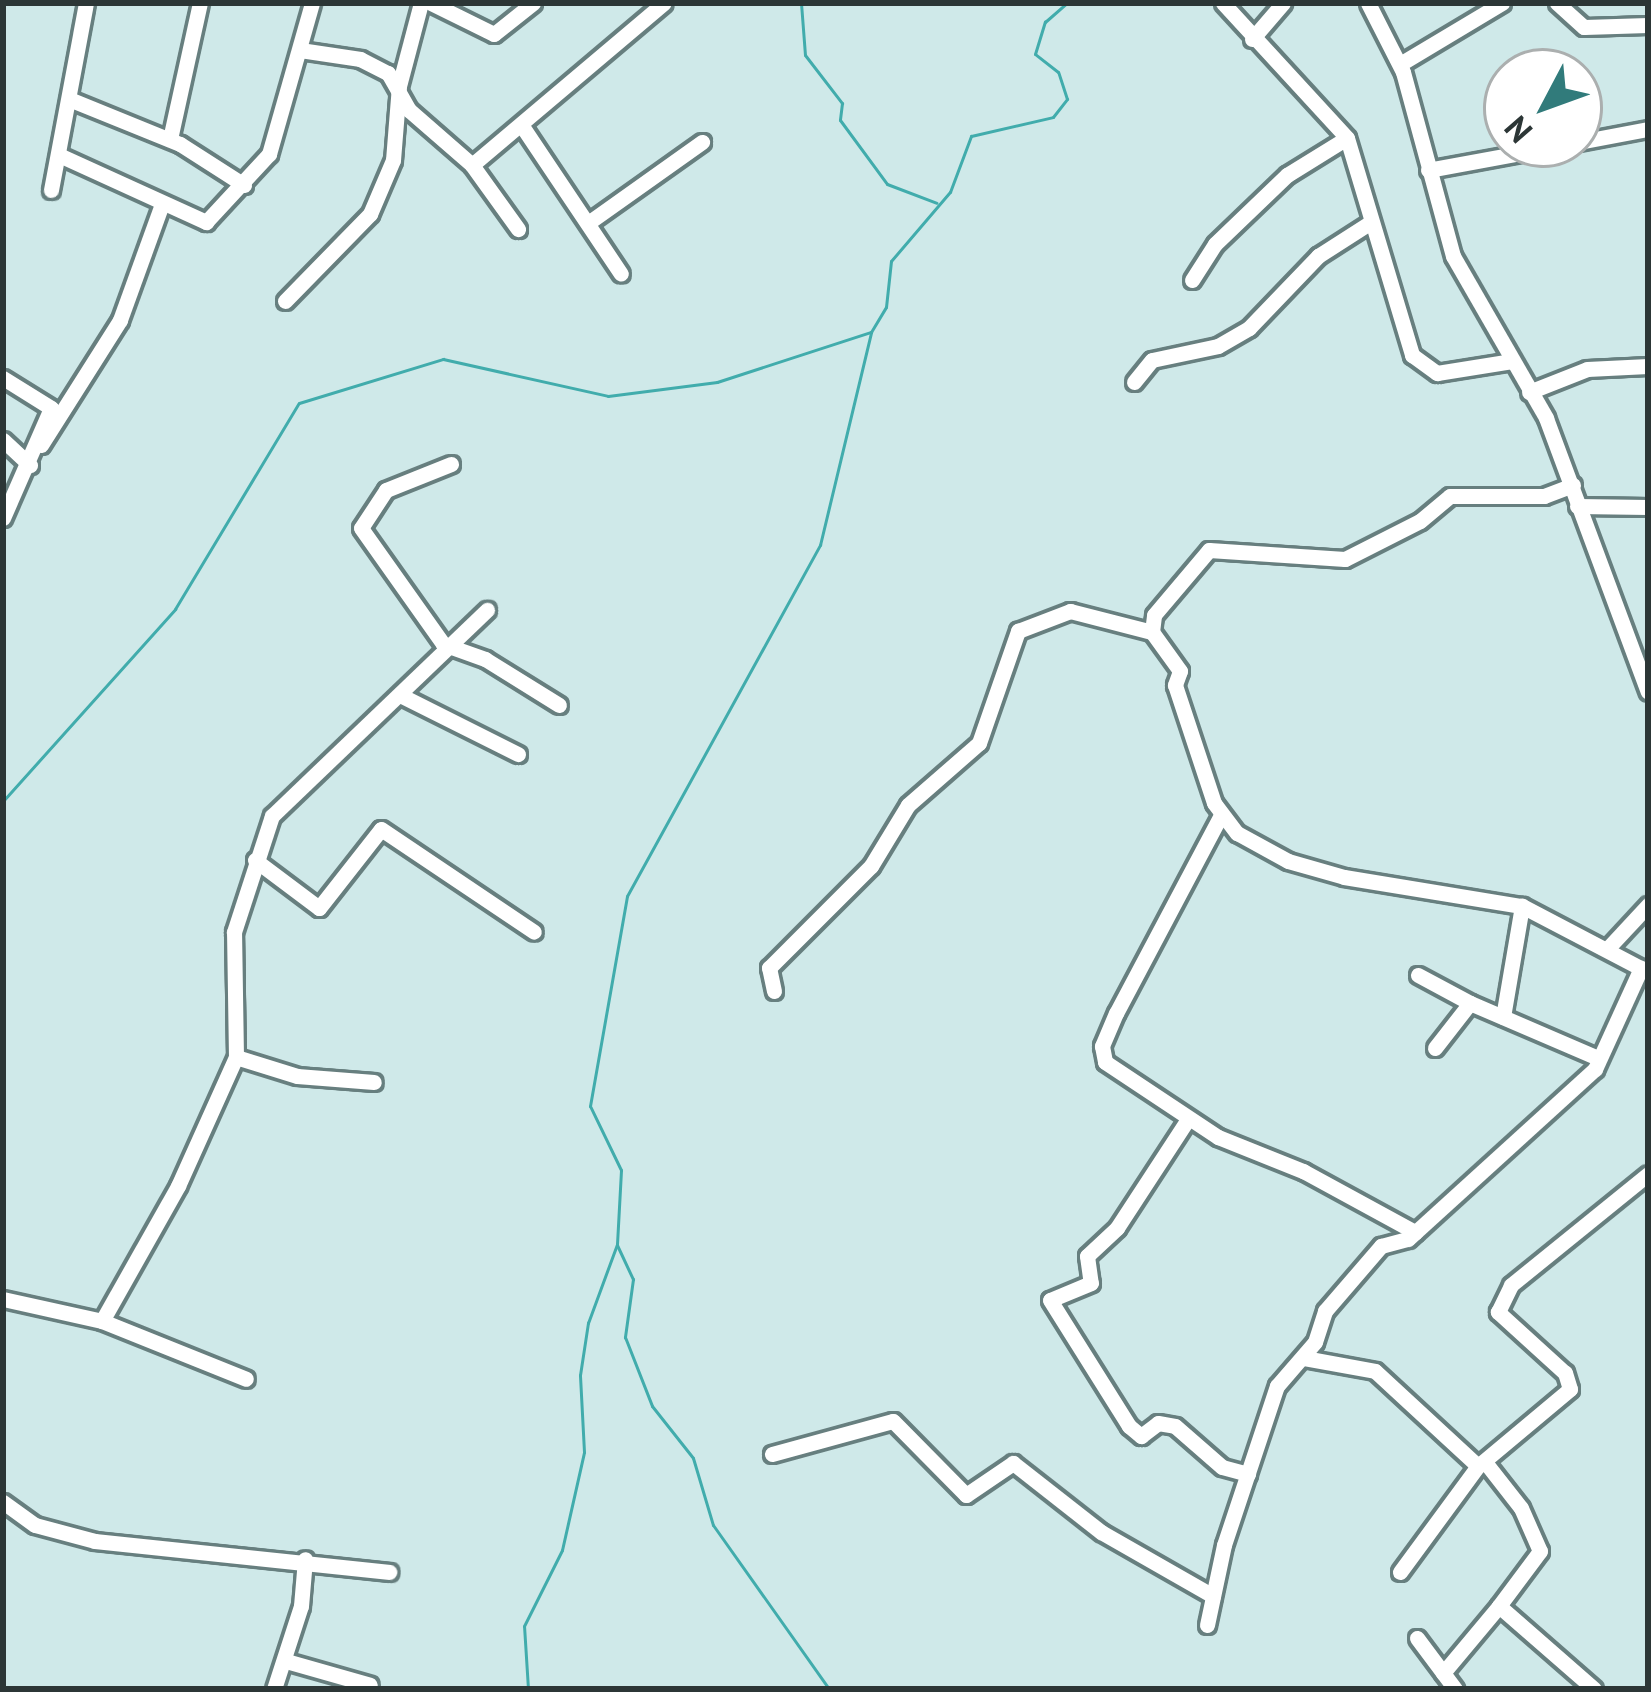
<!DOCTYPE html>
<style>
body{margin:0}
#map{position:relative;width:1651px;height:1692px;overflow:hidden;background:#cfe9e9;font-family:"PT Sans",sans-serif}
div>[style]{position:absolute}
[style*='--x']{left:calc(var(--x)*1px);top:calc(var(--y)*1px);width:calc(var(--w)*1px);rotate:calc(var(--a)*1deg)}
.stream>*{height:3px;margin:-1.5px;padding:0 1.5px;transform-origin:1.5px;border-radius:1.5px;background:#41acac}
.roads{filter:drop-shadow(3px 0 #677f7f) drop-shadow(-3px 0 #677f7f) drop-shadow(0 3px #677f7f) drop-shadow(0 -3px #677f7f)}
.minor>*{height:15px;margin:-7.5px;padding:0 7.5px;transform-origin:7.5px;border-radius:7.5px;background:#fff}
span{translate:-50% -50%;white-space:nowrap;text-align:center;line-height:1.15;-webkit-text-stroke:12px #fff;paint-order:stroke}
.frame{position:absolute;inset:0;border:6px solid #2c3636;pointer-events:none}
.north{position:absolute;left:1483px;top:48px;width:120px;height:120px;box-sizing:border-box;background:#fff;border:3px solid #abafaf;border-radius:50%;rotate:229deg;font-size:33px;font-weight:700;line-height:48px;text-align:center;color:#2c3636}
.north::after{content:'';display:block;margin:auto;width:42px;height:54px;background:#317b7b;clip-path:polygon(50% 0,100% 100%,50% 72%,0 100%)}
</style>
<div id="map">
<div class="stream">
<div style="--x:801;--y:3;--w:52;--a:85.6"></div>
<div style="--x:805;--y:55;--w:61;--a:52.4"></div>
<div style="--x:842;--y:103;--w:17;--a:97"></div>
<div style="--x:840;--y:120;--w:79;--a:53.7"></div>
<div style="--x:887;--y:184;--w:53;--a:20.8"></div>
<div style="--x:1078;--y:3;--w:17;--a:0"></div>
<div style="--x:3;--y:801;--w:258;--a:-48.1"></div>
<div style="--x:175;--y:609;--w:240;--a:-59"></div>
<div style="--x:299;--y:403;--w:151;--a:-17"></div>
<div style="--x:443;--y:359;--w:169;--a:12.6"></div>
<div style="--x:608;--y:396;--w:110;--a:-7.3"></div>
<div style="--x:717;--y:382;--w:162;--a:-18"></div>
<div style="--x:617;--y:1245;--w:38;--a:65"></div>
<div style="--x:633;--y:1279;--w:59;--a:97.9"></div>
<div style="--x:625;--y:1337;--w:74;--a:68.6"></div>
<div style="--x:652;--y:1406;--w:66;--a:51.7"></div>
<div style="--x:693;--y:1458;--w:70;--a:73.4"></div>
<div style="--x:713;--y:1525;--w:201;--a:54.7"></div>
<div style="--x:528;--y:1689;--w:63;--a:-93.6"></div>
<div style="--x:524;--y:1626;--w:85;--a:-63.4"></div>
<div style="--x:562;--y:1550;--w:100;--a:-77.3"></div>
<div style="--x:584;--y:1452;--w:77;--a:-93"></div>
<div style="--x:580;--y:1375;--w:53;--a:-81.3"></div>
<div style="--x:588;--y:1323;--w:84;--a:-69.8"></div>
<div style="--x:617;--y:1244;--w:74;--a:-86.9"></div>
<div style="--x:621;--y:1170;--w:71;--a:-115.8"></div>
<div style="--x:590;--y:1106;--w:213;--a:-80"></div>
<div style="--x:627;--y:896;--w:401;--a:-61.2"></div>
<div style="--x:820;--y:545;--w:219;--a:-76.5"></div>
<div style="--x:871;--y:332;--w:29;--a:-59"></div>
<div style="--x:886;--y:307;--w:46;--a:-83.8"></div>
<div style="--x:891;--y:261;--w:91;--a:-49.5"></div>
<div style="--x:950;--y:192;--w:60;--a:-69.4"></div>
<div style="--x:971;--y:136;--w:84;--a:-13"></div>
<div style="--x:1053;--y:117;--w:23;--a:-52"></div>
<div style="--x:1067;--y:99;--w:28;--a:-108"></div>
<div style="--x:1058;--y:72;--w:29;--a:-142"></div>
<div style="--x:1035;--y:54;--w:34;--a:-73"></div>
<div style="--x:1045;--y:22;--w:29;--a:-41"></div>
</div>
<div class="roads">
<div class="minor">
<div style="--x:431;--y:3;--w:70;--a:26.2"></div>
<div style="--x:494;--y:34;--w:50;--a:-38.5"></div>
<div style="--x:1223;--y:3;--w:183;--a:47.4"></div>
<div style="--x:1347;--y:138;--w:227;--a:73.3"></div>
<div style="--x:1412;--y:355;--w:31;--a:36"></div>
<div style="--x:1437;--y:373;--w:76;--a:-9.1"></div>
<div style="--x:1368;--y:3;--w:77;--a:63.1"></div>
<div style="--x:1403;--y:72;--w:191;--a:74.8"></div>
<div style="--x:1453;--y:256;--w:187;--a:60.1"></div>
<div style="--x:1546;--y:418;--w:292;--a:69.6"></div>
<div style="--x:1557;--y:3;--w:36;--a:42"></div>
<div style="--x:1584;--y:27;--w:64;--a:-1.8"></div>
<div style="--x:1252;--y:39;--w:48;--a:-49.3"></div>
<div style="--x:300;--y:50;--w:61;--a:8.5"></div>
<div style="--x:360;--y:59;--w:31;--a:27"></div>
<div style="--x:388;--y:73;--w:43;--a:60.4"></div>
<div style="--x:409;--y:110;--w:84;--a:41.1"></div>
<div style="--x:472;--y:165;--w:79;--a:54.3"></div>
<div style="--x:1400;--y:64;--w:119;--a:-30.9"></div>
<div style="--x:69;--y:99;--w:120;--a:22.1"></div>
<div style="--x:180;--y:144;--w:76;--a:32.6"></div>
<div style="--x:524;--y:129;--w:174;--a:56.2"></div>
<div style="--x:170;--y:139;--w:139;--a:-77.6"></div>
<div style="--x:1579;--y:142;--w:70;--a:-10.7"></div>
<div style="--x:59;--y:155;--w:162;--a:24.5"></div>
<div style="--x:206;--y:222;--w:93;--a:-47.2"></div>
<div style="--x:269;--y:154;--w:157;--a:-74.1"></div>
<div style="--x:472;--y:165;--w:251;--a:-40.2"></div>
<div style="--x:1428;--y:170;--w:143;--a:-10.4"></div>
<div style="--x:51;--y:190;--w:190;--a:-79.4"></div>
<div style="--x:588;--y:223;--w:140;--a:-35.4"></div>
<div style="--x:1192;--y:280;--w:43;--a:-57.4"></div>
<div style="--x:1215;--y:244;--w:100;--a:-43.8"></div>
<div style="--x:1287;--y:175;--w:70;--a:-31.7"></div>
<div style="--x:285;--y:301;--w:122;--a:-45.7"></div>
<div style="--x:370;--y:214;--w:59;--a:-66.9"></div>
<div style="--x:393;--y:160;--w:74;--a:-85.4"></div>
<div style="--x:399;--y:86;--w:86;--a:-75.2"></div>
<div style="--x:3;--y:378;--w:57;--a:32"></div>
<div style="--x:51;--y:408;--w:120;--a:113.6"></div>
<div style="--x:1134;--y:382;--w:28;--a:-51"></div>
<div style="--x:1152;--y:360;--w:67;--a:-12"></div>
<div style="--x:1218;--y:346;--w:36;--a:-30"></div>
<div style="--x:1249;--y:328;--w:100;--a:-46.2"></div>
<div style="--x:1318;--y:256;--w:63;--a:-32.7"></div>
<div style="--x:1529;--y:392;--w:62;--a:-21.6"></div>
<div style="--x:1587;--y:369;--w:61;--a:-2.8"></div>
<div style="--x:3;--y:440;--w:37;--a:43"></div>
<div style="--x:41;--y:445;--w:148;--a:-57.7"></div>
<div style="--x:120;--y:320;--w:123;--a:-70.1"></div>
<div style="--x:451;--y:464;--w:70;--a:158.2"></div>
<div style="--x:386;--y:490;--w:45;--a:123.3"></div>
<div style="--x:361;--y:528;--w:142;--a:54.7"></div>
<div style="--x:443;--y:644;--w:45;--a:19.7"></div>
<div style="--x:485;--y:659;--w:87;--a:31.9"></div>
<div style="--x:1577;--y:506;--w:71;--a:0.8"></div>
<div style="--x:1152;--y:632;--w:17;--a:-83"></div>
<div style="--x:1154;--y:615;--w:85;--a:-49.8"></div>
<div style="--x:1209;--y:550;--w:136;--a:3.8"></div>
<div style="--x:1345;--y:559;--w:84;--a:-26.9"></div>
<div style="--x:1420;--y:521;--w:39;--a:-40"></div>
<div style="--x:1450;--y:496;--w:94;--a:0"></div>
<div style="--x:1544;--y:496;--w:31;--a:-21"></div>
<div style="--x:400;--y:695;--w:132;--a:26.6"></div>
<div style="--x:1221;--y:815;--w:224;--a:117.9"></div>
<div style="--x:1116;--y:1013;--w:36;--a:113"></div>
<div style="--x:1102;--y:1046;--w:16;--a:79"></div>
<div style="--x:1105;--y:1062;--w:136;--a:33.6"></div>
<div style="--x:1218;--y:1137;--w:92;--a:21.8"></div>
<div style="--x:1303;--y:1171;--w:128;--a:28.6"></div>
<div style="--x:255;--y:860;--w:80;--a:36.9"></div>
<div style="--x:319;--y:908;--w:100;--a:-51.9"></div>
<div style="--x:381;--y:829;--w:184;--a:33.9"></div>
<div style="--x:1608;--y:948;--w:59;--a:-47.1"></div>
<div style="--x:1418;--y:975;--w:59;--a:28.3"></div>
<div style="--x:1470;--y:1003;--w:57;--a:127.9"></div>
<div style="--x:774;--y:991;--w:24;--a:-102"></div>
<div style="--x:769;--y:968;--w:144;--a:-45"></div>
<div style="--x:871;--y:866;--w:71;--a:-58.8"></div>
<div style="--x:908;--y:805;--w:94;--a:-41.1"></div>
<div style="--x:979;--y:743;--w:119;--a:-70.8"></div>
<div style="--x:1018;--y:631;--w:56;--a:-21"></div>
<div style="--x:1070;--y:611;--w:85;--a:14.4"></div>
<div style="--x:1152;--y:632;--w:48;--a:54.3"></div>
<div style="--x:1180;--y:671;--w:15;--a:110"></div>
<div style="--x:1175;--y:685;--w:124;--a:71.7"></div>
<div style="--x:1214;--y:803;--w:38;--a:53"></div>
<div style="--x:1237;--y:833;--w:58;--a:28.8"></div>
<div style="--x:1288;--y:861;--w:58;--a:15.9"></div>
<div style="--x:1344;--y:877;--w:180;--a:9.3"></div>
<div style="--x:1522;--y:906;--w:142;--a:27.6"></div>
<div style="--x:1470;--y:1003;--w:139;--a:23.3"></div>
<div style="--x:1503;--y:1017;--w:113;--a:-80.3"></div>
<div style="--x:236;--y:1057;--w:64;--a:17.3"></div>
<div style="--x:297;--y:1076;--w:77;--a:4.5"></div>
<div style="--x:1188;--y:1119;--w:130;--a:123.1"></div>
<div style="--x:1117;--y:1228;--w:41;--a:137"></div>
<div style="--x:1087;--y:1256;--w:27;--a:82"></div>
<div style="--x:1091;--y:1283;--w:44;--a:157.5"></div>
<div style="--x:1050;--y:1300;--w:149;--a:57.9"></div>
<div style="--x:1129;--y:1426;--w:16;--a:40"></div>
<div style="--x:1141;--y:1436;--w:21;--a:-37"></div>
<div style="--x:1158;--y:1423;--w:17;--a:10"></div>
<div style="--x:1175;--y:1426;--w:62;--a:41.1"></div>
<div style="--x:1222;--y:1467;--w:27;--a:15"></div>
<div style="--x:3;--y:1299;--w:101;--a:12.5"></div>
<div style="--x:102;--y:1321;--w:155;--a:21.9"></div>
<div style="--x:102;--y:1321;--w:155;--a:-60.6"></div>
<div style="--x:178;--y:1186;--w:141;--a:-65.8"></div>
<div style="--x:236;--y:1057;--w:125;--a:-90.9"></div>
<div style="--x:234;--y:932;--w:122;--a:-71.9"></div>
<div style="--x:272;--y:816;--w:298;--a:-43.8"></div>
<div style="--x:1304;--y:1358;--w:72;--a:10.4"></div>
<div style="--x:1375;--y:1371;--w:140;--a:42.7"></div>
<div style="--x:772;--y:1454;--w:125;--a:-15.3"></div>
<div style="--x:893;--y:1421;--w:104;--a:45.4"></div>
<div style="--x:966;--y:1495;--w:57;--a:-34.2"></div>
<div style="--x:1013;--y:1463;--w:112;--a:38.1"></div>
<div style="--x:1101;--y:1532;--w:129;--a:29.7"></div>
<div style="--x:1485;--y:1462;--w:58;--a:52"></div>
<div style="--x:1521;--y:1508;--w:47;--a:66.2"></div>
<div style="--x:1540;--y:1551;--w:69;--a:126.7"></div>
<div style="--x:3;--y:1502;--w:39;--a:36"></div>
<div style="--x:35;--y:1525;--w:62;--a:14.9"></div>
<div style="--x:95;--y:1541;--w:296;--a:6"></div>
<div style="--x:1400;--y:1572;--w:132;--a:-53.7"></div>
<div style="--x:1478;--y:1466;--w:120;--a:-39.9"></div>
<div style="--x:1570;--y:1389;--w:17;--a:-107"></div>
<div style="--x:1565;--y:1373;--w:91;--a:-137.7"></div>
<div style="--x:1498;--y:1312;--w:30;--a:-64"></div>
<div style="--x:1511;--y:1285;--w:176;--a:-39"></div>
<div style="--x:1207;--y:1625;--w:82;--a:-78"></div>
<div style="--x:1224;--y:1545;--w:168;--a:-71.6"></div>
<div style="--x:1277;--y:1386;--w:58;--a:-49.2"></div>
<div style="--x:1315;--y:1342;--w:33;--a:-72"></div>
<div style="--x:1325;--y:1311;--w:86;--a:-49.3"></div>
<div style="--x:1381;--y:1246;--w:28;--a:-15"></div>
<div style="--x:1408;--y:1239;--w:253;--a:-42.3"></div>
<div style="--x:1595;--y:1069;--w:111;--a:-65.5"></div>
<div style="--x:1417;--y:1638;--w:64;--a:53.3"></div>
<div style="--x:286;--y:1661;--w:87;--a:15.9"></div>
<div style="--x:1443;--y:1673;--w:87;--a:-50.1"></div>
<div style="--x:1499;--y:1606;--w:126;--a:41.1"></div>
<div style="--x:274;--y:1689;--w:87;--a:-72"></div>
<div style="--x:301;--y:1606;--w:47;--a:-85.1"></div>
</div>
</div>
<div class="frame"></div>
<div class="north">N</div>
</div>
